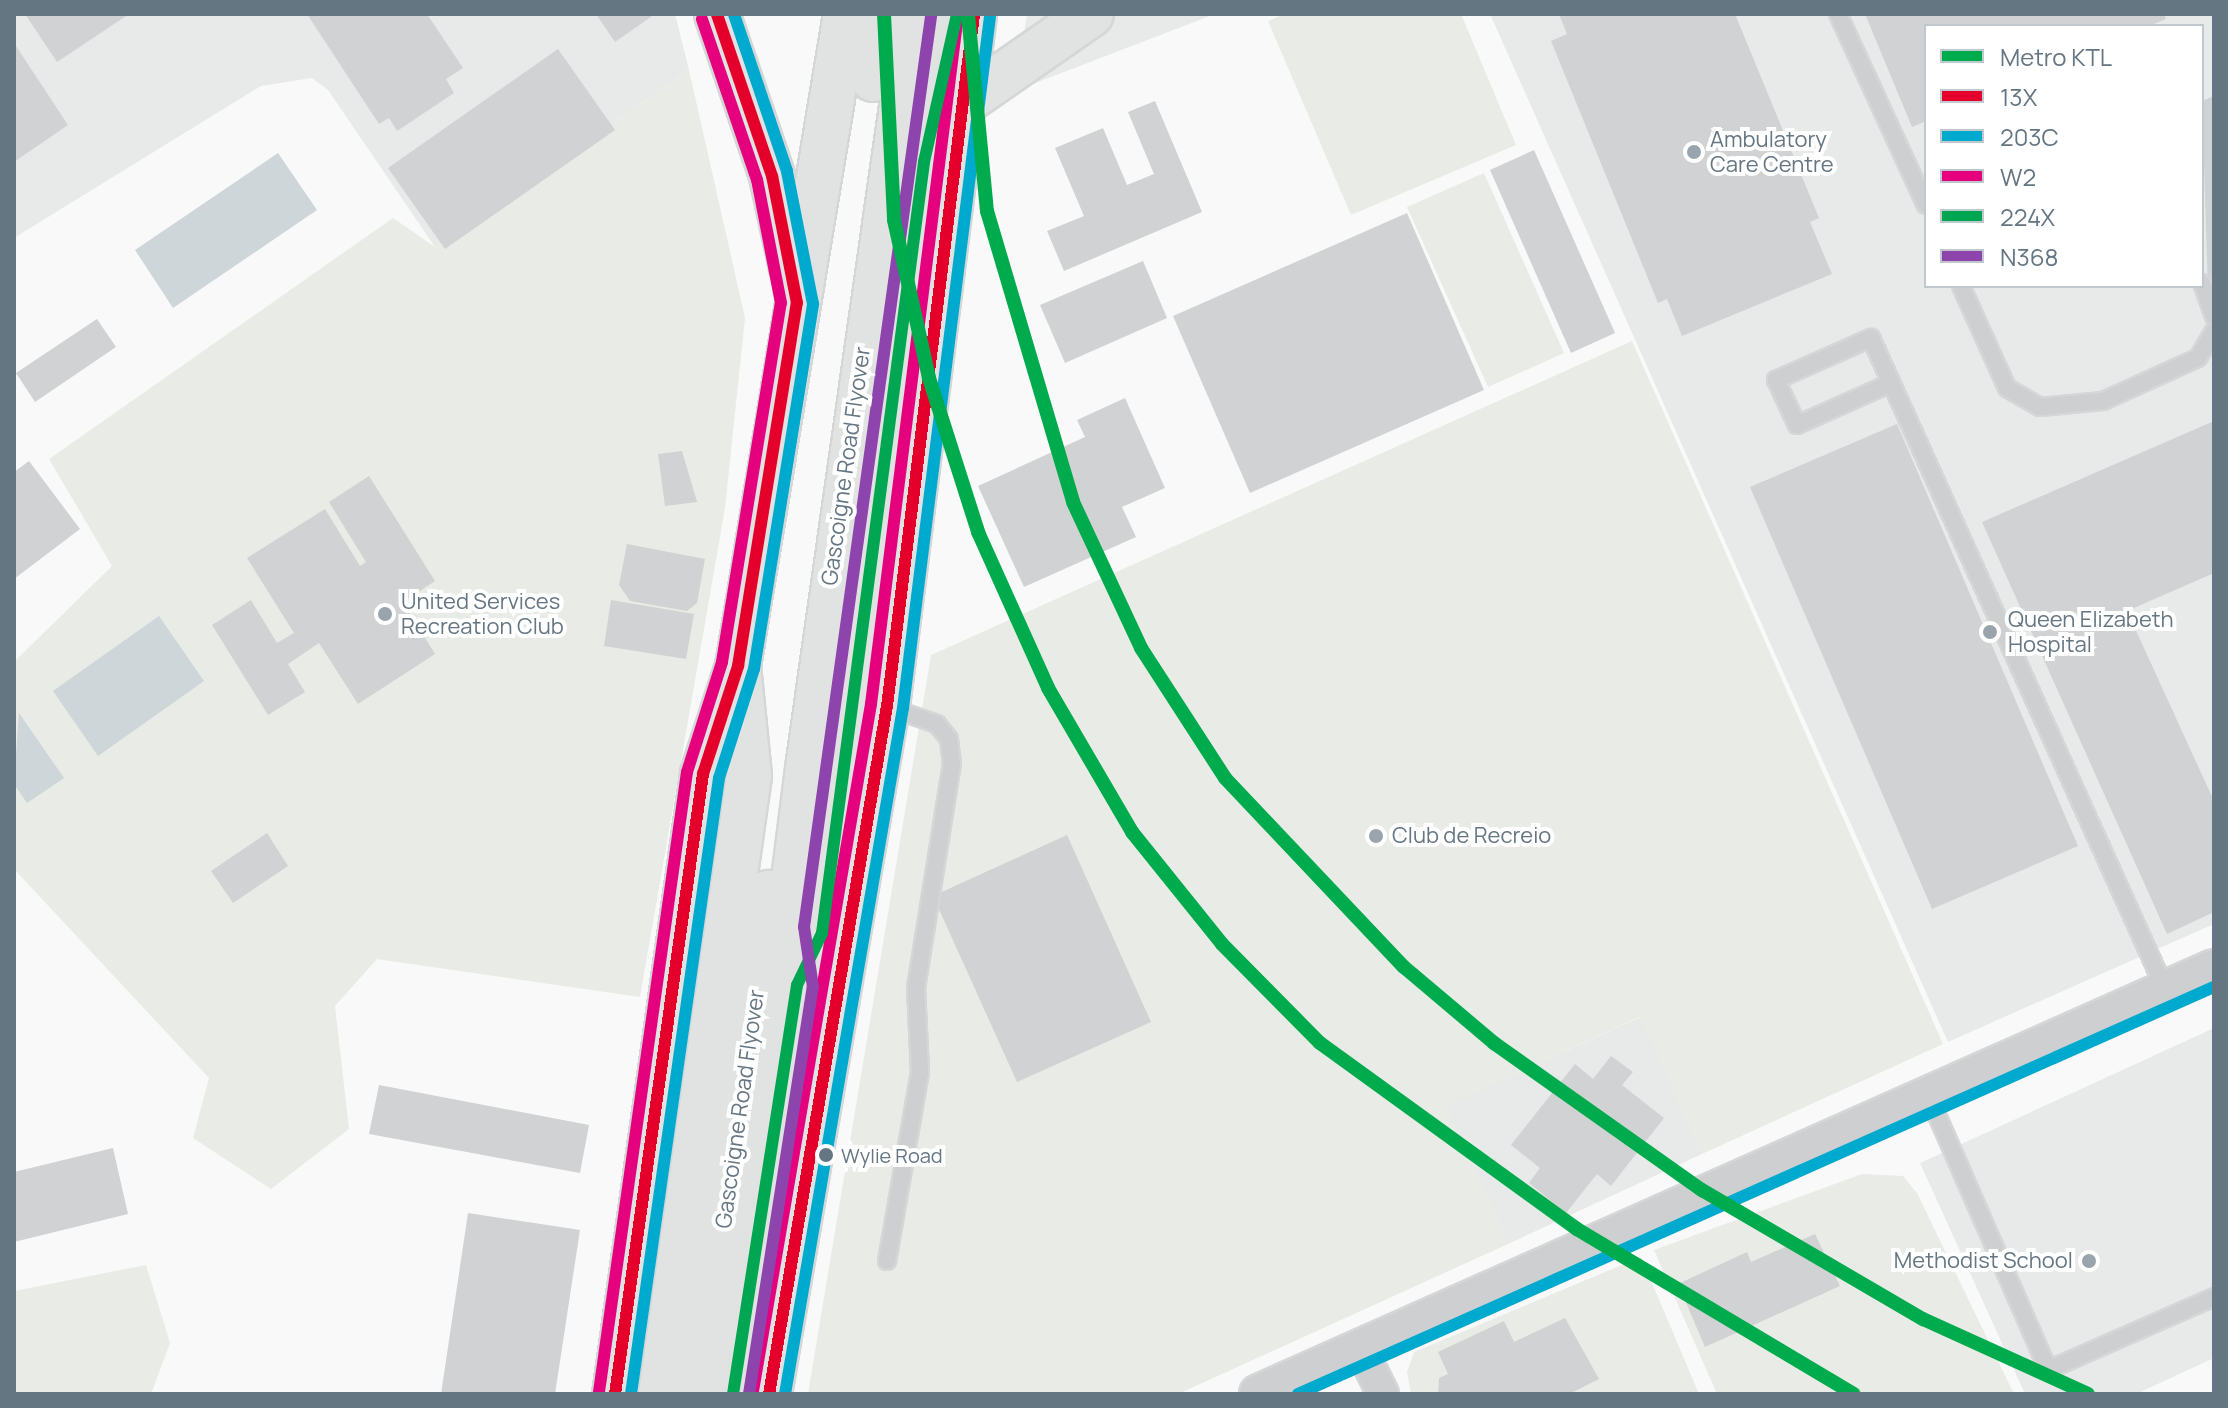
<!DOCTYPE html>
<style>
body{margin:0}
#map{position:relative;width:2228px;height:1408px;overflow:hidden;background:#f9f9f9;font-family:Manrope,sans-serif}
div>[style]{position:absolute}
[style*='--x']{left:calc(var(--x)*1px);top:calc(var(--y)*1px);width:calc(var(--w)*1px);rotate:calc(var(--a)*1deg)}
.built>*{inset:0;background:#e8e9e9}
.green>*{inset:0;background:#e8ebe6}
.water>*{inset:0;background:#ced6d9}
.building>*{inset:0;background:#d0d2d3}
.roads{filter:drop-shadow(2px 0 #d5d6d7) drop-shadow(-2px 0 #d5d6d7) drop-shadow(0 2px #d5d6d7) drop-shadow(0 -2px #d5d6d7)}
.service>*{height:16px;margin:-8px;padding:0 8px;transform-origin:8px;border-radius:8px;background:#cecfd0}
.minor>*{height:30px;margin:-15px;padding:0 15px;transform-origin:15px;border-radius:15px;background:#cecfd0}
.tertiary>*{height:38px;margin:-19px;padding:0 19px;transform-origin:19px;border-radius:19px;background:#cecfd0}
.primary>*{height:44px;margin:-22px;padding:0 22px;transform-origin:22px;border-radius:22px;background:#e1e2e2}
.trunk>*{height:44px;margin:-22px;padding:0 22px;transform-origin:22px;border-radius:22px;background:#e1e2e2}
.bus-1>*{height:12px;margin:-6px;padding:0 6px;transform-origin:6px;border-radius:6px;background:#e4002b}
.bus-2>*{height:12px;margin:-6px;padding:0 6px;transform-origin:6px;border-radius:6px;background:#00a9ce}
.bus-3>*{height:12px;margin:-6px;padding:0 6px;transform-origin:6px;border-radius:6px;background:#e5007d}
.bus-4>*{height:12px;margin:-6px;padding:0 6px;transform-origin:6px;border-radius:6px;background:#00a651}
.bus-5>*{height:12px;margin:-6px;padding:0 6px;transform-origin:6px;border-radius:6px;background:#8e44ad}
.metro-1>*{height:14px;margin:-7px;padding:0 7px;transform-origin:7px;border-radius:7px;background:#00ab4e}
.dots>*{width:22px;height:22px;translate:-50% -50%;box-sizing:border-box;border:4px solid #fff;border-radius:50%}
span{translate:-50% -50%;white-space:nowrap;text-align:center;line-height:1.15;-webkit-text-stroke:8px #fff;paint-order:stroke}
.bus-label{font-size:20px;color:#657683}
.left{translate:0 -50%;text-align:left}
.poi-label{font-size:22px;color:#657683}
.right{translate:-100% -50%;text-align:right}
.street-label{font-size:22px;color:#657683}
.frame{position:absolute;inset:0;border:16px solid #657683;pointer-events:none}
.legend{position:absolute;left:1924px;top:24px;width:280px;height:264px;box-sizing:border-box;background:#fff;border:2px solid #c1c8cd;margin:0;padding:10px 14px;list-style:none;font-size:24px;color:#657683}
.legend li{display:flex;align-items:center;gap:16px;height:40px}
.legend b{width:40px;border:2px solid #c1c8cd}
</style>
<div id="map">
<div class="built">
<div style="clip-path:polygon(14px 14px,675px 14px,689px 70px,435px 247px,328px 90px,312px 78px,261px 86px,14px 238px)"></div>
<div style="clip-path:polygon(1027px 14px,1215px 14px,1015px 91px)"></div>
<div style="clip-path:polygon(evenodd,1490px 14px,2214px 14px,2214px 924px,1948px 1042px,1490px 14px,1926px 26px,2202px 26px,2202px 286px,1926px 286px,1926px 26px)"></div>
<div style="clip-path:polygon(1641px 1017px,1702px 1154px,1508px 1244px,1445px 1105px)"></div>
<div style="clip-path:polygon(2214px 1028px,2214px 1358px,2136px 1394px,2025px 1394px,1920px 1163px)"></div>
</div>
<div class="green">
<div style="clip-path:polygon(1285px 14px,1461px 14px,1516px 145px,1351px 215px,1268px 21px)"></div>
<div style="clip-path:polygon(689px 70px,745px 318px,725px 508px,640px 997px,377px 959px,335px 1006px,349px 1129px,271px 1189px,193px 1138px,209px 1078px,14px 869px,14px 662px,112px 566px,49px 459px,393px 218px,435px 247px)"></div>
<div style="clip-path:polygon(1484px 173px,1564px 353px,1488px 387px,1407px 207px)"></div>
<div style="clip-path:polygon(1632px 341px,1943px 1044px,1702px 1154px,1640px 1017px,1446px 1105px,1508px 1244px,1178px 1394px,808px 1394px,931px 655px)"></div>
<div style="clip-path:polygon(1862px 1174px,1903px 1176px,1917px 1193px,2014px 1394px,1717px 1394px,1654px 1250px)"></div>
<div style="clip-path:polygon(1641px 1257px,1699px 1394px,1411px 1394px,1407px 1372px,1414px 1352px)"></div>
<div style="clip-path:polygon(146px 1265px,170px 1343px,151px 1394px,14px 1394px,14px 1291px)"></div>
</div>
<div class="water">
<div style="clip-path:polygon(278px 153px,317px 210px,173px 308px,135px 250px)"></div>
<div style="clip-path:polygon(159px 616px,204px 681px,98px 756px,53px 691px)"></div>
<div style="clip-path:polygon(19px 713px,64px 778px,27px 803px,14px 784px)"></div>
</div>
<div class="building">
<div style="clip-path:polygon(25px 14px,129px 14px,57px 62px)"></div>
<div style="clip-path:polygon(307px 14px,427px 14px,463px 68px,446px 79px,454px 93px,397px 131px,389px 118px,379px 124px)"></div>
<div style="clip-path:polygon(596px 14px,655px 14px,615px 42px)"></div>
<div style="clip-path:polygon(1559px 14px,1735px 14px,1819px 218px,1810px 222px,1832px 274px,1682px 336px,1667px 299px,1658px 303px,1551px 41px,1567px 34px)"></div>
<div style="clip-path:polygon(1865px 14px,2164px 14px,2166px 19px,2149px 26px,1926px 26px,1926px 121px,1912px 127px)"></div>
<div style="clip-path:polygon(14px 43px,68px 125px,14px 162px)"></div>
<div style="clip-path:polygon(558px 49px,615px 130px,445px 249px,388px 168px)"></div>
<div style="clip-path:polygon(2214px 96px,2214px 288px,2208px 291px,2202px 101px)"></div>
<div style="clip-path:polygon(1155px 101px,1202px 212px,1064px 271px,1047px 231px,1084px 216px,1055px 148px,1103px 128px,1127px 185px,1154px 174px,1128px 112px)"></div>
<div style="clip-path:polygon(1534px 150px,1615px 333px,1571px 353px,1490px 170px)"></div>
<div style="clip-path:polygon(1407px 213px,1484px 390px,1250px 493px,1173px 316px)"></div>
<div style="clip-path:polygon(1143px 261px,1167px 318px,1065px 363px,1040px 305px)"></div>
<div style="clip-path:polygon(97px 319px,116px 347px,35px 402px,16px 373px)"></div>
<div style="clip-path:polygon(1125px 398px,1165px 488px,1122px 507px,1136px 537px,1024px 587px,978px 486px,1085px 437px,1077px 420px)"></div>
<div style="clip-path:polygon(2214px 421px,2214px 573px,2127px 611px,2214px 801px,2214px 912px,2167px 934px,1982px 522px)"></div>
<div style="clip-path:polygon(1897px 424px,2078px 846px,1932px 909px,1750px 487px)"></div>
<div style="clip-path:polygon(682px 451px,697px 502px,665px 506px,658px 454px)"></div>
<div style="clip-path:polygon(29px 461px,80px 529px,14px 579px,14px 472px)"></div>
<div style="clip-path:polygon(369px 476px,435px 581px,403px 602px,435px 654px,358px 704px,319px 643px,288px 664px,305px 692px,268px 715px,212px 625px,251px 600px,277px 643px,294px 633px,247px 558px,325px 509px,360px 566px,366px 562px,329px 502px)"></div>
<div style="clip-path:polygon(627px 544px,705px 559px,697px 603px,687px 611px,630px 601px,619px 585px)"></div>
<div style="clip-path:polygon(611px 600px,694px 614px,686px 659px,604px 646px)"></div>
<div style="clip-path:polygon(267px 833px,288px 866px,233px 903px,211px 871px)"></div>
<div style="clip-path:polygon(1067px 835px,1151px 1022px,1017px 1082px,933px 896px)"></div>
<div style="clip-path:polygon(1611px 1056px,1633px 1072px,1622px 1085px,1664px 1118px,1611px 1186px,1597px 1174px,1566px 1213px,1529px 1183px,1540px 1168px,1511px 1145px,1575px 1064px,1593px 1079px)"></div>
<div style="clip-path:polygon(379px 1085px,589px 1125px,580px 1173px,369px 1134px)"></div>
<div style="clip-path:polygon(113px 1148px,128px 1214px,14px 1242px,14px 1172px)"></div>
<div style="clip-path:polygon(468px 1213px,580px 1230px,555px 1394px,441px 1394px)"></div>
<div style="clip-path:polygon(1815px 1234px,1840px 1286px,1705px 1347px,1678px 1284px,1747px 1252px,1751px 1262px)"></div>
<div style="clip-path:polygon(1565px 1318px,1599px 1379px,1569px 1394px,1438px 1394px,1439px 1378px,1448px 1374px,1438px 1352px,1504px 1321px,1514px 1342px)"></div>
</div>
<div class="roads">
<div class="service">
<div style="--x:1838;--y:14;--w:210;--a:65.3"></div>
<div style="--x:2202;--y:283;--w:35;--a:70"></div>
<div style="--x:1961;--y:286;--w:112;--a:65.7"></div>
<div style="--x:2007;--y:388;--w:38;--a:30"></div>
<div style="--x:2040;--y:407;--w:63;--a:-5.4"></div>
<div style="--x:2103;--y:401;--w:104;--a:-24.4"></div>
<div style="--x:2198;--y:358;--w:31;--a:-59"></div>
<div style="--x:1891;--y:383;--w:103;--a:155.9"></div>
<div style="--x:1797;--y:425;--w:50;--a:-115"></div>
<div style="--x:1776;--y:380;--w:104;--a:-23.9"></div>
<div style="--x:1871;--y:338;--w:717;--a:65.69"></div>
<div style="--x:1929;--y:1097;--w:298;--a:66.4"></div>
<div style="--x:2048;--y:1370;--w:181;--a:-23.7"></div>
<div style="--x:887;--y:1261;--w:192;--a:-80.1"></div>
<div style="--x:920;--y:1072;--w:84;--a:-92.7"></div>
<div style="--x:916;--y:988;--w:227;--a:-80.9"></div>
<div style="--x:952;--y:764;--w:25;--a:-97"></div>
<div style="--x:949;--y:739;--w:19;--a:-129"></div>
<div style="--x:937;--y:724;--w:52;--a:-160.9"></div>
</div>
<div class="minor">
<div style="--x:1360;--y:1347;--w:52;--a:63.9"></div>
</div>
<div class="tertiary">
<div style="--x:1259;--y:1394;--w:1045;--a:-23.99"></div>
</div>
<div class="primary">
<div style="--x:717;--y:14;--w:171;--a:71.2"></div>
<div style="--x:772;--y:176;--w:94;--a:77.7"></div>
<div style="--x:966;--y:101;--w:152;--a:-34.8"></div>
<div style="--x:615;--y:1394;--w:626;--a:-81.92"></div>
<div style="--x:703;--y:774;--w:114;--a:-72"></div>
<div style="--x:738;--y:666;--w:661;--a:-80.59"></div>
<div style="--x:769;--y:1394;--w:698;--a:-80.27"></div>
<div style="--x:887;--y:706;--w:697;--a:-82.83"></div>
</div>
<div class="trunk">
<div style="--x:873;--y:79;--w:66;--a:-81.3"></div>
<div style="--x:797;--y:985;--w:58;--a:-64.3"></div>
<div style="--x:822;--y:933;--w:778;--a:-82.46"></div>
<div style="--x:924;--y:162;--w:152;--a:-77.4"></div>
<div style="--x:661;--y:1394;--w:624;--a:-81.9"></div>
<div style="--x:749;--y:776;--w:111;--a:-95.7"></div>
<div style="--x:699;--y:1394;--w:506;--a:-82.05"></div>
<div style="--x:733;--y:1394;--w:414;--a:-81.1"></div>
<div style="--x:797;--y:985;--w:59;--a:-98.8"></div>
<div style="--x:788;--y:927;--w:167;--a:-82.8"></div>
<div style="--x:809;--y:761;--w:754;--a:-81.92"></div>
</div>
</div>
<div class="bus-1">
<div style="--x:615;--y:1394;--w:626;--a:-81.92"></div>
<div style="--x:703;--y:774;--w:114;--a:-72"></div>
<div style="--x:738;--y:666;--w:368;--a:-80.8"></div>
<div style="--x:797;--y:303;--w:129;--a:-101.1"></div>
<div style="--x:772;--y:176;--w:171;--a:-108.8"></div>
<div style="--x:769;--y:1394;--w:698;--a:-80.27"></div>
<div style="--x:887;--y:706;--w:697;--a:-82.83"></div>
</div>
<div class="bus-2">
<div style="--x:631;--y:1394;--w:622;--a:-81.87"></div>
<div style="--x:719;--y:778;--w:114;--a:-72.2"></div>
<div style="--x:754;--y:669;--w:370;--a:-80.8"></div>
<div style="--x:813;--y:304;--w:136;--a:-101.1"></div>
<div style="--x:787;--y:171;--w:166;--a:-108.7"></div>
<div style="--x:785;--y:1394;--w:696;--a:-80.24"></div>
<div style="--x:903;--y:708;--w:697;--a:-82.83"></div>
<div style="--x:1298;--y:1394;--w:1002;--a:-23.96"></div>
</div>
<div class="bus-3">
<div style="--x:753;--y:1391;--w:697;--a:-80.25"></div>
<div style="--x:871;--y:704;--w:695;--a:-82.81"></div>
<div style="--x:599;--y:1392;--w:626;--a:-81.92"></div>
<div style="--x:687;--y:772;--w:115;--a:-72.3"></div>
<div style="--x:722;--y:662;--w:364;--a:-80.7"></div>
<div style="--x:781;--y:303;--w:125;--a:-101"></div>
<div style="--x:757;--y:180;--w:170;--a:-108.9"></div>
</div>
<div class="bus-4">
<div style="--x:733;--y:1394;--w:414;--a:-81.1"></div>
<div style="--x:797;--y:985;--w:58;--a:-64.3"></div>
<div style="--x:822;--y:933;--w:778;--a:-82.46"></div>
<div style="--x:924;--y:162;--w:152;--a:-77.4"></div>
</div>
<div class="bus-5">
<div style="--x:749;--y:1394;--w:412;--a:-81.1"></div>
<div style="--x:813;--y:987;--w:61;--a:-98.5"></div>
<div style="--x:804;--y:927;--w:920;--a:-82.06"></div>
</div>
<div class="metro-1">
<div style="--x:884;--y:14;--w:206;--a:87.2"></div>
<div style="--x:894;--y:220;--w:162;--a:77.5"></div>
<div style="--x:929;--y:378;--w:162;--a:72.3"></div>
<div style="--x:978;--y:532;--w:171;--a:65.8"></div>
<div style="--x:1048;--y:688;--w:167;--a:59.7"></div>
<div style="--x:1132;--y:832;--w:144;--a:51.2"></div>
<div style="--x:1222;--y:944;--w:139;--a:45.3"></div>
<div style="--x:1320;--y:1043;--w:317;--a:35.9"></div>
<div style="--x:1577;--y:1229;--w:322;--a:30.8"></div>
<div style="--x:968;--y:14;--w:198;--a:84.5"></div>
<div style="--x:987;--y:211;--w:303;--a:73.5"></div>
<div style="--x:1073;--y:502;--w:161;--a:65"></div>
<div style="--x:1141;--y:648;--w:155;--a:57.1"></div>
<div style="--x:1225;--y:778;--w:260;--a:46.6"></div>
<div style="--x:1404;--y:967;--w:118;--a:40.2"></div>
<div style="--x:1494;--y:1043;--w:255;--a:35.3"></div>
<div style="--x:1702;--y:1190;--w:256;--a:30.3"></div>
<div style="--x:1923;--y:1319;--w:181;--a:24.4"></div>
</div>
<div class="dots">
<div style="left:1694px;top:152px;background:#99a4ac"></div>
<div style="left:385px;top:614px;background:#99a4ac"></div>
<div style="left:1990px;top:632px;background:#99a4ac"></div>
<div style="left:1376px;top:836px;background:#99a4ac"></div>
<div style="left:826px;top:1155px;background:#657683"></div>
<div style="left:2089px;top:1261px;background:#99a4ac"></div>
</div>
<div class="bus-label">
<span class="left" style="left:841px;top:1155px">Wylie Road</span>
</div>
<div class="poi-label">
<span class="left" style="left:1710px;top:152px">Ambulatory<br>Care Centre</span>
<span class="left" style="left:401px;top:614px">United Services<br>Recreation Club</span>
<span class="left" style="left:2008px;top:632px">Queen Elizabeth<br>Hospital</span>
<span class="left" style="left:1392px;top:836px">Club de Recreio</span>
<span class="right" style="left:2073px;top:1261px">Methodist School</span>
</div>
<div class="street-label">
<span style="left:846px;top:466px;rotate:-82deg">Gascoigne Road Flyover</span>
<span style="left:740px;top:1109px;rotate:-82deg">Gascoigne Road Flyover</span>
</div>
<div class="frame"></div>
<ul class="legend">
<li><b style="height:10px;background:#00ab4e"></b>Metro KTL</li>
<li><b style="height:10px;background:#e4002b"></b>13X</li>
<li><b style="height:10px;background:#00a9ce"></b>203C</li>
<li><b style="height:10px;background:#e5007d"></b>W2</li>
<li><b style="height:10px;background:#00a651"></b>224X</li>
<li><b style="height:10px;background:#8e44ad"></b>N368</li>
</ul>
</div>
